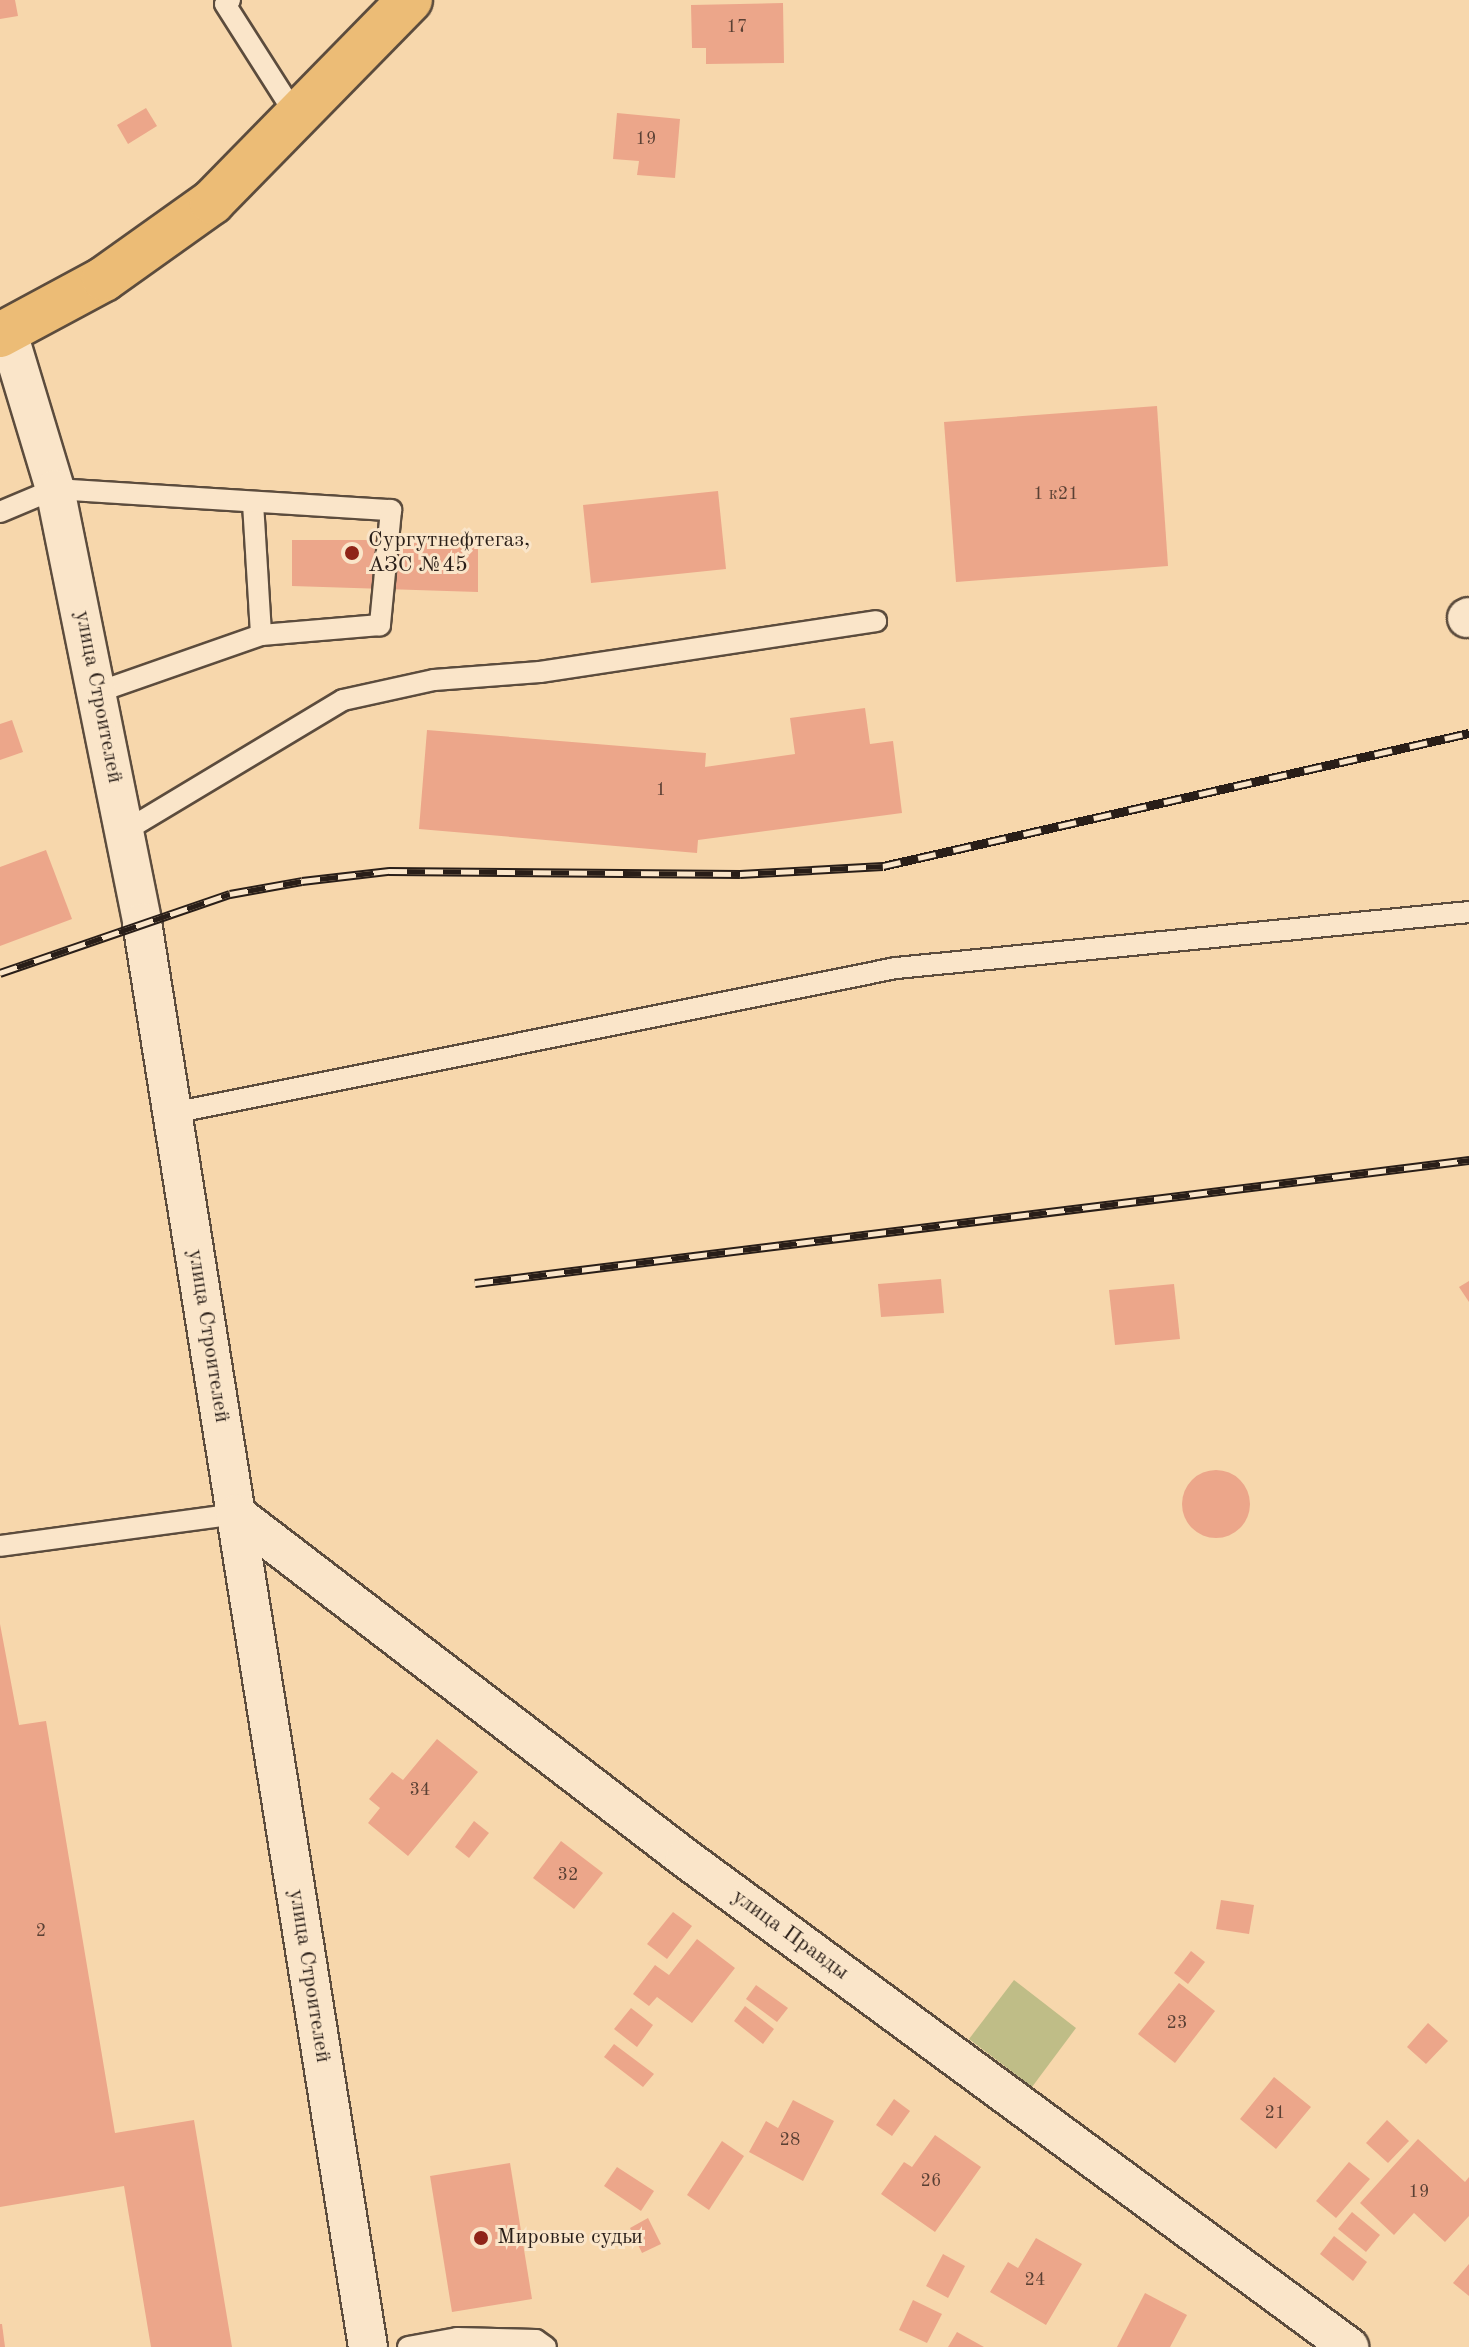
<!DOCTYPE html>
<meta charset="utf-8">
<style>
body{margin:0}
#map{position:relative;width:1469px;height:2347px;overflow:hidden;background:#f7d7ac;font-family:"Old Standard TT",serif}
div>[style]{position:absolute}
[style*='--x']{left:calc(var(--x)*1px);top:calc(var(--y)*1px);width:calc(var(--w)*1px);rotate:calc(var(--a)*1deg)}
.green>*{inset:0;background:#bfbd87}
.building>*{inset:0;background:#eca68a}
.round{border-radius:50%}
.roads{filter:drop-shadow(2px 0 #5c4c3d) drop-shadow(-2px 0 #5c4c3d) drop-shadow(0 2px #5c4c3d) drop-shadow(0 -2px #5c4c3d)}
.service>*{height:20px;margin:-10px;padding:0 10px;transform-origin:10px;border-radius:10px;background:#fae5c9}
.minor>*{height:38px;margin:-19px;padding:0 19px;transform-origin:19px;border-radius:19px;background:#fae5c9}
.primary>*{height:44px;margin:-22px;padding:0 22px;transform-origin:22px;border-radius:22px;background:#ecbc76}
.rail>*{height:9px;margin-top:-4.5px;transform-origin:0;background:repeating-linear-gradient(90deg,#fae5c9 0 18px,#291e18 0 36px);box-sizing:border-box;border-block:2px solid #291e18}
.dots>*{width:22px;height:22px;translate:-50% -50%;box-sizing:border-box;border:4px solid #fae5c9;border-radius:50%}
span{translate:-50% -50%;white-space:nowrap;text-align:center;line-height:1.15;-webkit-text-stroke:6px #fae5c9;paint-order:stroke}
.number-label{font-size:18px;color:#5a4034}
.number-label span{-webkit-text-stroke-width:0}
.poi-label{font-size:22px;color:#291e18}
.left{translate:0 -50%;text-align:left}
.street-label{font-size:22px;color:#291e18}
</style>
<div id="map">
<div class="green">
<div style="clip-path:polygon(1014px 1980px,1076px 2028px,1032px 2087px,969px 2039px)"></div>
</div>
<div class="building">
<div style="clip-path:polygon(0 0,15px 0,18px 16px,0 19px)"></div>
<div style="clip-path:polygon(783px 3px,784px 63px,706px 64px,706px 48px,692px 48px,691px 5px)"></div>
<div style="clip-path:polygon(146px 108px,157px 126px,128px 144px,117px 125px)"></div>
<div style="clip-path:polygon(617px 113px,680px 119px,675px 178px,637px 175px,639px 161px,613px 159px)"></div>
<div style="clip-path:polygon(1157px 406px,1168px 566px,956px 582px,944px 422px)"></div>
<div style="clip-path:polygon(718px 491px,726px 569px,591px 583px,583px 505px)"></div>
<div style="clip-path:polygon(424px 535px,478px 535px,478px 592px,292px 586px,292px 540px,424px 540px)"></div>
<div style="clip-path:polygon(865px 708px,870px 744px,893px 741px,902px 813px,698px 840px,697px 853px,419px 829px,427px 730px,706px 753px,705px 767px,795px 754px,790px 718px)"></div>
<div style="clip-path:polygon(12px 720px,23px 752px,0 760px,0 724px)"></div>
<div style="clip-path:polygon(46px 850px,72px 919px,0 946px,0 867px)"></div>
<div style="clip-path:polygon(941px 1279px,944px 1313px,881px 1317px,878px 1284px)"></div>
<div style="clip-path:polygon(1469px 1281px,1469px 1302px,1459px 1287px)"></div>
<div style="clip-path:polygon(1174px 1284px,1180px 1339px,1115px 1345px,1109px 1290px)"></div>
<div class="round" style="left:1182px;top:1470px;width:68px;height:68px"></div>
<div style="clip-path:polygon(0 1624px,19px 1725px,46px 1721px,115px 2133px,194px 2120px,232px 2347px,151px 2347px,124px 2186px,0 2207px)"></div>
<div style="clip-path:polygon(437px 1739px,478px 1772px,408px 1856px,368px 1823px,380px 1808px,369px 1799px,392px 1772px,403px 1780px)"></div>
<div style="clip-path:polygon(474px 1821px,489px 1833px,469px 1858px,455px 1847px)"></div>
<div style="clip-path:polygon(561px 1841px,603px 1873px,574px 1909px,533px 1878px)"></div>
<div style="clip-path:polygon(1221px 1900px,1254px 1905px,1249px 1934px,1216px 1929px)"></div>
<div style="clip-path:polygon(673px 1912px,692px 1926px,667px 1959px,647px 1944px)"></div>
<div style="clip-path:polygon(697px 1939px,735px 1968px,692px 2023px,657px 1997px,649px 2006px,633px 1994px,655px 1965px,669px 1975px)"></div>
<div style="clip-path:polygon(1191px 1951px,1205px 1962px,1188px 1984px,1174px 1973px)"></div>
<div style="clip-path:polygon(1179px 1983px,1215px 2011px,1175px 2063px,1138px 2034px)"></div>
<div style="clip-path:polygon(756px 1985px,788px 2008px,777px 2022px,746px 1999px)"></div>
<div style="clip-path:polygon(745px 2006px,774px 2029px,763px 2044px,734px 2021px)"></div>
<div style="clip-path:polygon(631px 2008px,653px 2025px,637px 2047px,614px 2029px)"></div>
<div style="clip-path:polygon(1428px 2023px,1448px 2041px,1426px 2064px,1407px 2047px)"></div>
<div style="clip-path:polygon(614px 2044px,654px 2074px,643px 2087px,604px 2057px)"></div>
<div style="clip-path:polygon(1274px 2077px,1311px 2107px,1276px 2149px,1240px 2119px)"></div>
<div style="clip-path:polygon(894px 2099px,910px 2111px,892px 2136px,876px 2125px)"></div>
<div style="clip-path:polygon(793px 2100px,834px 2121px,803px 2181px,749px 2152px,766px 2121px,778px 2128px)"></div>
<div style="clip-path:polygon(1387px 2120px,1409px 2141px,1388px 2163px,1366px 2143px)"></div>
<div style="clip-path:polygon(935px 2135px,981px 2167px,935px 2232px,881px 2194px,904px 2162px,912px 2167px)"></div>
<div style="clip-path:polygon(1418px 2139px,1465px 2182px,1469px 2177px,1469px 2216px,1445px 2242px,1414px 2213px,1394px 2235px,1360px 2203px)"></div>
<div style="clip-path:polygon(722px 2141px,744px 2156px,709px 2210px,687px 2195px)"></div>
<div style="clip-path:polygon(1349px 2162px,1370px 2179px,1336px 2218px,1316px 2201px)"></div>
<div style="clip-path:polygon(510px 2163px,532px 2299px,452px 2312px,430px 2176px)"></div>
<div style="clip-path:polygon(617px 2167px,654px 2191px,641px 2211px,604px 2186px)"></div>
<div style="clip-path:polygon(1352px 2212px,1380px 2235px,1366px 2252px,1338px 2229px)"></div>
<div style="clip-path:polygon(648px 2218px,661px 2244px,642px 2253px,630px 2228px)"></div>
<div style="clip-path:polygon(1334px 2236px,1367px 2262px,1353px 2281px,1320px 2254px)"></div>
<div style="clip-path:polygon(1036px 2238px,1082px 2264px,1046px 2325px,990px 2292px,1008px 2262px,1018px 2268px)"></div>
<div style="clip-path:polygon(943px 2254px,965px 2266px,948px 2298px,926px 2286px)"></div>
<div style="clip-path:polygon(1469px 2264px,1469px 2296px,1453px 2283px)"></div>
<div style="clip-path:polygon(1145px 2293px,1187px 2315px,1170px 2347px,1117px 2347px)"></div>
<div style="clip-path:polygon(913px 2300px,942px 2314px,927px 2343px,899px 2330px)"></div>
<div style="clip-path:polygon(0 2324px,2px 2324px,5px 2347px,0 2347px)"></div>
<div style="clip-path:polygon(957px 2332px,984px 2347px,948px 2347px)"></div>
</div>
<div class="roads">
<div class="service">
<div style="--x:230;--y:0;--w:6;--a:141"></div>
<div style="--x:225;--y:4;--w:134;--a:57.5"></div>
<div style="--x:253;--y:503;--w:132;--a:86.5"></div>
<div style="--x:0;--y:512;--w:60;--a:-22.7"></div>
<div style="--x:55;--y:489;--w:337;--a:3.6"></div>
<div style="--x:391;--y:510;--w:116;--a:95.5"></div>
<div style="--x:380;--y:625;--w:119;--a:175.2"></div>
<div style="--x:261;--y:635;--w:173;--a:160.7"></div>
<div style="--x:125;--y:831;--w:254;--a:-31"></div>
<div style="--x:343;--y:700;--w:93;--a:-12.4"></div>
<div style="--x:434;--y:680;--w:106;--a:-4.3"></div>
<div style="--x:540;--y:672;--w:340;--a:-8.6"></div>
<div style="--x:173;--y:1113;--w:737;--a:-11.34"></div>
<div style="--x:896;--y:968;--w:576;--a:-5.58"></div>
<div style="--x:0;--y:1546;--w:238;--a:-7.7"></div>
<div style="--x:408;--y:2347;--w:50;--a:-10.4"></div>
<div style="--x:457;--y:2338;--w:79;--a:1.5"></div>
<div style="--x:536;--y:2340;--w:12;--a:35"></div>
</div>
<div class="minor">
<div style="--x:8;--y:333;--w:163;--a:73.2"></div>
<div style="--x:55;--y:489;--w:442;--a:78.6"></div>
<div style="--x:142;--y:922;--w:1443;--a:80.99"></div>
<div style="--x:1467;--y:618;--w:2;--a:-27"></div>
<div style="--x:236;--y:1514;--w:566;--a:37.46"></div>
<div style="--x:685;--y:1858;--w:825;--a:36.37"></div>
</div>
<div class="primary">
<div style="--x:0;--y:335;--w:118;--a:-28.3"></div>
<div style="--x:104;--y:279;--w:133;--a:-35.5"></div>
<div style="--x:212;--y:202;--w:283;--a:-45.6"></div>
</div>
</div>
<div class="rail">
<div style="--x:0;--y:973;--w:243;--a:-19"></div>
<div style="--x:230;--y:894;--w:73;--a:-10.2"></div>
<div style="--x:302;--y:881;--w:88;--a:-6.6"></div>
<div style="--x:389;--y:871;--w:351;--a:0.5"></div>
<div style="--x:740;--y:874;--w:143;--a:-3.2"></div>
<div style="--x:883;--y:866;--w:601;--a:-12.79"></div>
<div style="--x:475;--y:1283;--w:1002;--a:-7.05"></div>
</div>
<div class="dots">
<div style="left:352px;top:553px;background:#8f2418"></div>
<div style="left:481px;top:2238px;background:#8f2418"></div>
</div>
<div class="number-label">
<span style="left:737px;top:27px">17</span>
<span style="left:646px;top:139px">19</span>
<span style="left:1056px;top:494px">1 к21</span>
<span style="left:661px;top:790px">1</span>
<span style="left:420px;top:1790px">34</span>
<span style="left:568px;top:1875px">32</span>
<span style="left:41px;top:1931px">2</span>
<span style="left:1177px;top:2023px">23</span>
<span style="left:1275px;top:2113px">21</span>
<span style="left:790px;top:2140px">28</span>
<span style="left:931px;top:2181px">26</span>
<span style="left:1419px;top:2192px">19</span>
<span style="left:1035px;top:2280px">24</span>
</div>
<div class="poi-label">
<span class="left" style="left:368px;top:553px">Сургутнефтегаз,<br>АЗС №45</span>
<span class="left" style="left:497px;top:2238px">Мировые судьи</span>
</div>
<div class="street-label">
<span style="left:98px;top:697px;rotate:79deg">улица Строителей</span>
<span style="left:208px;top:1336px;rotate:81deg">улица Строителей</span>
<span style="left:790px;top:1935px;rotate:36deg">улица Правды</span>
<span style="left:309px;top:1976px;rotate:81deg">улица Строителей</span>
</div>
</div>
